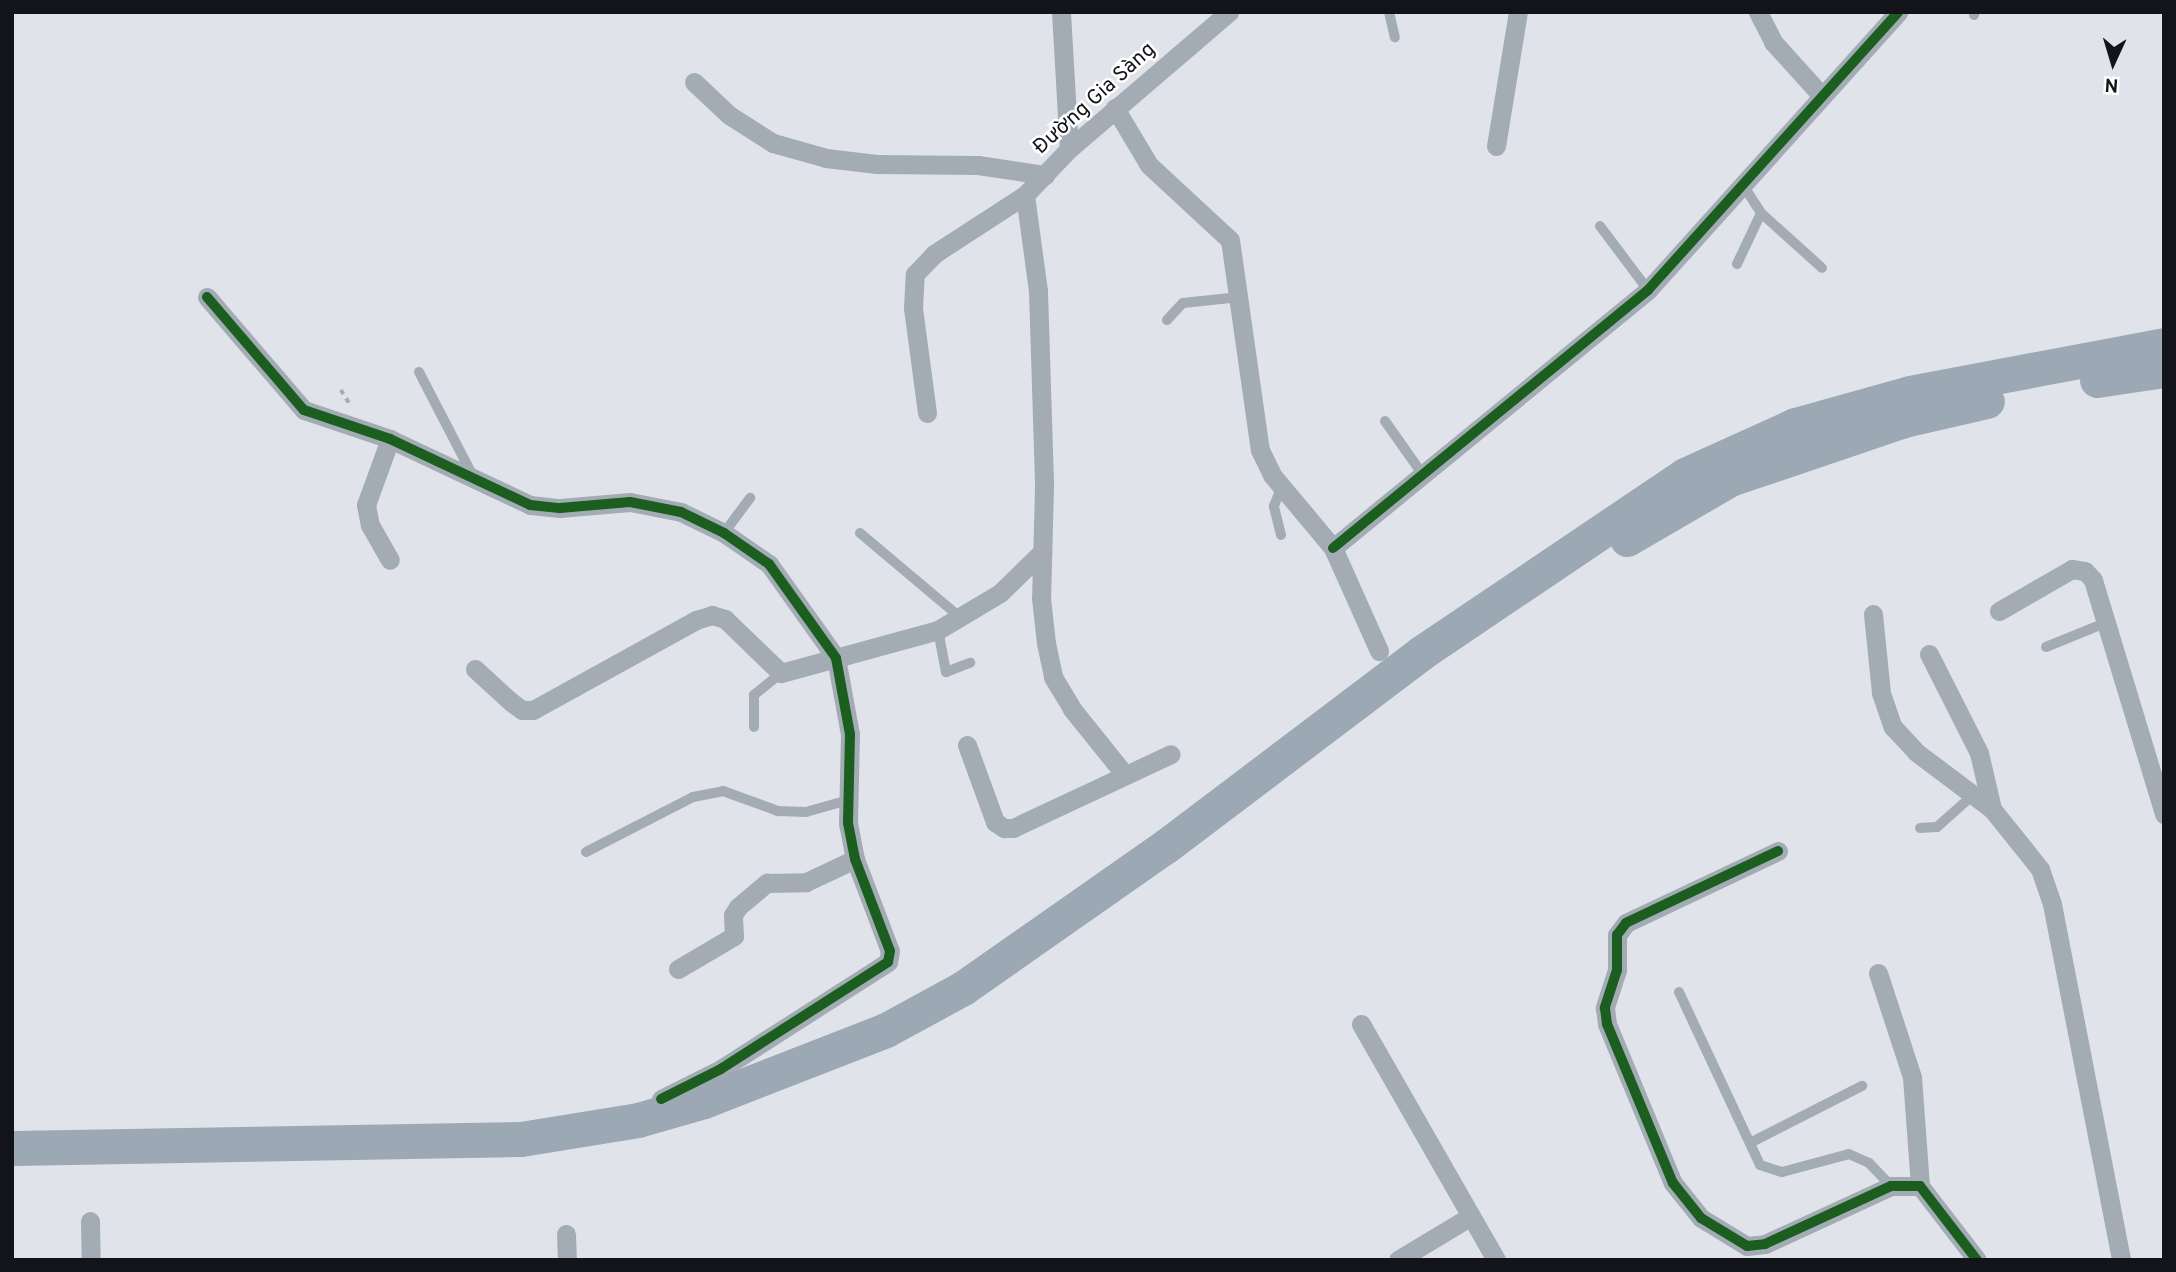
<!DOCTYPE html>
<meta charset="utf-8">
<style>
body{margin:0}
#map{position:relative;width:2176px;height:1272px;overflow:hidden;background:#e1e3ea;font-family:Overpass,sans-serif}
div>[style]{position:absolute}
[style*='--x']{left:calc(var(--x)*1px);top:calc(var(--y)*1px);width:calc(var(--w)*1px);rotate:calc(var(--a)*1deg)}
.path>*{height:3.5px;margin-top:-1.75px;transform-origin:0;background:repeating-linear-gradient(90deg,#a7acb3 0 5px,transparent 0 10px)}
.lane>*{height:10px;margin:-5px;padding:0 5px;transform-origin:5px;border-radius:5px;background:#a3acb5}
.street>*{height:19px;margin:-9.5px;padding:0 9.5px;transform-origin:9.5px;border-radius:9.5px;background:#a3acb5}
.highway>*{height:35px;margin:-17.5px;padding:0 17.5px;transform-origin:17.5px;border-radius:17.5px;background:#9ca8b3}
.cycleway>*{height:10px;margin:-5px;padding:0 5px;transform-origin:5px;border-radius:5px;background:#1b5e20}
span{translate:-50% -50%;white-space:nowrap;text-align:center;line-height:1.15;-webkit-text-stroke:5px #fff;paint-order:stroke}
.street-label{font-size:21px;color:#131419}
.frame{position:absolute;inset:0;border:14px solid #131419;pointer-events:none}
.north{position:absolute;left:2078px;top:28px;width:70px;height:70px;-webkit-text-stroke:5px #fff;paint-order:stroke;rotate:184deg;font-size:19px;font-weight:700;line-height:28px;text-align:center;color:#131419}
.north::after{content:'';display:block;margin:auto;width:24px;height:32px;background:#131419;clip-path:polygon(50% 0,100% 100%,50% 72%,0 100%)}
</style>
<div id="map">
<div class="path">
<div style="--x:341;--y:390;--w:19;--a:58"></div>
</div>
<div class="lane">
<div style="--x:1389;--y:12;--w:26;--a:77"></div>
<div style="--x:1974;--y:15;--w:3;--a:-72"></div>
<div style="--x:1743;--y:185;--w:33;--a:57"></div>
<div style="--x:1761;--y:213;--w:82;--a:42"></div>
<div style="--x:1600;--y:226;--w:80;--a:53.1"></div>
<div style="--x:1737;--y:264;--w:56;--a:-64.8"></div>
<div style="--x:1167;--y:320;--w:23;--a:-47"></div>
<div style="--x:1183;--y:303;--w:57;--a:-6"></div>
<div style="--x:419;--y:372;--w:117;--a:62.6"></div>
<div style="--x:1385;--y:421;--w:66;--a:54.9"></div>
<div style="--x:724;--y:533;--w:44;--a:-53.4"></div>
<div style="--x:860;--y:533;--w:132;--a:40.1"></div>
<div style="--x:1281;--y:535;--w:30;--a:-104"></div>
<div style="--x:1274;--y:506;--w:22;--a:-68"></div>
<div style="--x:938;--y:630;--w:43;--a:79.2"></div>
<div style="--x:946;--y:672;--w:26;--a:-21"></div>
<div style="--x:2046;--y:647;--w:64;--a:-22.1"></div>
<div style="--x:754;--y:727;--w:32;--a:-90"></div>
<div style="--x:754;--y:695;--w:35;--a:-39"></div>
<div style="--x:1920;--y:828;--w:17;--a:-3"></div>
<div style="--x:1937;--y:827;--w:48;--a:-41.6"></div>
<div style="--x:586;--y:852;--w:120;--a:-27.2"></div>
<div style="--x:693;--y:797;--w:31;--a:-11"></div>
<div style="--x:723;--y:791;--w:59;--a:20"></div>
<div style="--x:778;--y:811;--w:28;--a:2"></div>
<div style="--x:806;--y:812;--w:44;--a:-15.9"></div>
<div style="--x:1679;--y:992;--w:191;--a:64.9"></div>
<div style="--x:1760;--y:1165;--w:23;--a:18"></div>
<div style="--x:1782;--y:1172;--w:69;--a:-15"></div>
<div style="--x:1849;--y:1154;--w:22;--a:24"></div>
<div style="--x:1869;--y:1163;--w:32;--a:46"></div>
<div style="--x:1750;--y:1143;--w:126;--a:-27"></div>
</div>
<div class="street">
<div style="--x:1061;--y:12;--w:137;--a:86.7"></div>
<div style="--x:1758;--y:12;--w:34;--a:63"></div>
<div style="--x:1773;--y:42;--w:73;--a:47.8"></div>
<div style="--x:694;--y:82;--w:48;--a:43.3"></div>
<div style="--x:729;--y:115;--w:52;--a:32.5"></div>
<div style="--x:773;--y:143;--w:55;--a:15.8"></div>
<div style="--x:826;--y:158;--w:51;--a:6.7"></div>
<div style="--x:877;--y:164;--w:101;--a:0.6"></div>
<div style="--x:978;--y:165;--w:68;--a:8.5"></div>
<div style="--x:1115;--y:108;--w:66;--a:59.2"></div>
<div style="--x:1149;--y:165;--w:110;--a:42.8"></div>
<div style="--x:1230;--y:240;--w:212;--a:81.9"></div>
<div style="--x:1260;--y:450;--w:28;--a:64"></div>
<div style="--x:1272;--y:475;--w:95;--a:50.1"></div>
<div style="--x:1333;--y:548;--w:113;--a:65.9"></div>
<div style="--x:1496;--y:146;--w:136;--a:-80.7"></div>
<div style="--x:1025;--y:195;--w:97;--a:82.3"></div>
<div style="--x:1038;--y:291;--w:196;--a:88.2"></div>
<div style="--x:1044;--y:487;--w:111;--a:91.5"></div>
<div style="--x:1041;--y:598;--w:45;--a:83.7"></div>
<div style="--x:1046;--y:643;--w:35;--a:78"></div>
<div style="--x:1053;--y:677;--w:37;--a:59"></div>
<div style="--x:1072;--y:709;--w:85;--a:51.2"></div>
<div style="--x:207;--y:297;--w:149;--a:49.4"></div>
<div style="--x:304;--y:410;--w:91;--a:18.6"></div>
<div style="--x:390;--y:439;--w:155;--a:25.2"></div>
<div style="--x:530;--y:505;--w:30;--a:6"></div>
<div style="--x:560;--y:508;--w:70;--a:-4.9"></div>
<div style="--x:630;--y:502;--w:52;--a:11.1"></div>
<div style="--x:681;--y:512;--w:48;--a:26"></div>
<div style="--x:724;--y:533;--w:55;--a:34.6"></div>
<div style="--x:769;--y:564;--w:115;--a:54.5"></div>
<div style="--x:836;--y:658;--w:77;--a:79.6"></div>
<div style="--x:850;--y:734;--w:89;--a:91.3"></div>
<div style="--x:848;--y:823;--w:37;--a:79"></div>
<div style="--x:855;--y:859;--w:98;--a:69.2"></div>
<div style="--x:890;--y:951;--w:11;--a:100"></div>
<div style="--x:888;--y:962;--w:198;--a:147.4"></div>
<div style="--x:721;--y:1069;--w:67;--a:153.4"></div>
<div style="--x:927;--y:413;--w:106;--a:-97.6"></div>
<div style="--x:913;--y:308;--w:34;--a:-87"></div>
<div style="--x:915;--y:274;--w:28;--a:-46"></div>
<div style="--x:934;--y:254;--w:108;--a:-33"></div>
<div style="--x:1025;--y:195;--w:64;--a:-46.3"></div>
<div style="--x:1069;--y:149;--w:211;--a:-40.6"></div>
<div style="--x:390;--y:439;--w:70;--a:110"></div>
<div style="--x:366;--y:505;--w:20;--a:79"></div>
<div style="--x:370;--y:525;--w:40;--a:60.3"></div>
<div style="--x:1333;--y:548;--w:407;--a:-39.3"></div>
<div style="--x:1648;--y:290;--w:374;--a:-48"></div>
<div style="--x:1999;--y:611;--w:84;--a:-29.9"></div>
<div style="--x:2072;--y:569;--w:13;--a:9"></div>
<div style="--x:2085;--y:571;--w:12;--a:48"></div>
<div style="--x:2093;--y:580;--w:245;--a:73.1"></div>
<div style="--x:1873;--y:614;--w:79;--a:84.2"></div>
<div style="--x:1881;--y:693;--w:36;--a:71"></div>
<div style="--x:1893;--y:727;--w:34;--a:47"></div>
<div style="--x:1916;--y:752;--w:95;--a:36.9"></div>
<div style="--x:1992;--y:809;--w:77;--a:51.3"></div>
<div style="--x:2040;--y:869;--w:37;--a:71"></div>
<div style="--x:2052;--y:904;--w:363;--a:79"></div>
<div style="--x:1929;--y:654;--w:111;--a:63.2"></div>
<div style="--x:1979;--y:753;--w:57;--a:76.9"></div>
<div style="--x:475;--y:669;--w:49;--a:42.5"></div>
<div style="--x:511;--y:702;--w:14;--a:36"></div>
<div style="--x:522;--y:710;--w:11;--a:0"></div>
<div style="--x:533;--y:710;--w:186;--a:-28.9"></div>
<div style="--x:696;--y:620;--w:17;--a:-17"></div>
<div style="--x:712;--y:615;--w:14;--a:17"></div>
<div style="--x:725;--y:619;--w:78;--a:44"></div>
<div style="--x:781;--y:673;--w:163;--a:-15.3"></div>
<div style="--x:938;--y:630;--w:72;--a:-30.8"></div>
<div style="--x:1000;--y:593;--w:59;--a:-44.3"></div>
<div style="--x:967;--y:745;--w:82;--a:70"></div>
<div style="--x:995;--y:822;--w:11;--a:34"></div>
<div style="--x:1004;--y:828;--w:9;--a:0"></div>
<div style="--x:1013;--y:828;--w:174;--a:-25.1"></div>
<div style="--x:1778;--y:851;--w:168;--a:154.7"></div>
<div style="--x:1626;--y:923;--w:15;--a:127"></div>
<div style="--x:1617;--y:935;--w:35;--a:90"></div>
<div style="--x:1617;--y:970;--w:40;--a:108"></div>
<div style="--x:1605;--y:1008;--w:16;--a:83"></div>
<div style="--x:1607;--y:1024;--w:172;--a:67.5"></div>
<div style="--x:1673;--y:1183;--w:45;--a:51.3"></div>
<div style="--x:1701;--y:1218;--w:54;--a:31.3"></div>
<div style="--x:1747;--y:1246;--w:18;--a:-6"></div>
<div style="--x:1765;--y:1244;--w:139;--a:-24.7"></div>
<div style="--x:1891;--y:1186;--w:29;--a:0"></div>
<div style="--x:1920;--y:1186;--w:93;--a:52.4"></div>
<div style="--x:678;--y:969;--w:65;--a:-30.5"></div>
<div style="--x:734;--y:936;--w:21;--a:-93"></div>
<div style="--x:733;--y:915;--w:9;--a:-58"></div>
<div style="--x:738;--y:907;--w:38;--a:-40"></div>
<div style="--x:767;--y:883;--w:39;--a:-1"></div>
<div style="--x:806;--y:882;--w:54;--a:-25.1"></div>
<div style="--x:1878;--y:973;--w:109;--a:71.9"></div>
<div style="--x:1912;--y:1077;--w:109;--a:85.8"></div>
<div style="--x:1361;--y:1024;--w:272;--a:60.2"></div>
<div style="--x:90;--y:1221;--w:39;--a:89"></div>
<div style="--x:566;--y:1234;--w:26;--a:88"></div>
<div style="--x:1398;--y:1260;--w:85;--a:-31.1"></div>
</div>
<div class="highway">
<div style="--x:2097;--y:380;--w:68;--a:-8.5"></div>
<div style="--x:1627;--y:539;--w:119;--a:-30.2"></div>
<div style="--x:1730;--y:479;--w:184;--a:-18.7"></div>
<div style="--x:1904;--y:420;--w:85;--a:-12.9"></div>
<div style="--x:12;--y:1148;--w:509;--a:-1.01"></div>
<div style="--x:521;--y:1139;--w:119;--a:-9.2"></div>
<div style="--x:638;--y:1120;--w:69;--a:-16.1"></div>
<div style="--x:704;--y:1101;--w:195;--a:-21.3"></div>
<div style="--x:886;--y:1030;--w:88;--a:-28.6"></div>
<div style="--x:963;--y:988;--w:248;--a:-35"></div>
<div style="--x:1166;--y:846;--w:320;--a:-37.1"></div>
<div style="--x:1421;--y:653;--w:318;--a:-34"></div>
<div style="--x:1685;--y:475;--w:121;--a:-24.4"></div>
<div style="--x:1795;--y:425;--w:119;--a:-15.5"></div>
<div style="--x:1910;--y:393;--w:258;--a:-10.7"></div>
</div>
<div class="cycleway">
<div style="--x:207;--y:297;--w:149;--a:49.4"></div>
<div style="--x:304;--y:410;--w:91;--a:18.6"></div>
<div style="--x:390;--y:439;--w:155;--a:25.2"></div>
<div style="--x:530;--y:505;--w:30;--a:6"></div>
<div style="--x:560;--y:508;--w:70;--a:-4.9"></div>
<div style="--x:630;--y:502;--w:52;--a:11.1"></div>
<div style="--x:681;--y:512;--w:48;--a:26"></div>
<div style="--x:724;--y:533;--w:55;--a:34.6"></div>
<div style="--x:769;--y:564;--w:115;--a:54.5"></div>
<div style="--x:836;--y:658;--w:77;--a:79.6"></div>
<div style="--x:850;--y:734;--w:89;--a:91.3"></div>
<div style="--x:848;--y:823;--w:37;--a:79"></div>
<div style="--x:855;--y:859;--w:98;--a:69.2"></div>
<div style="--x:890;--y:951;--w:11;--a:100"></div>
<div style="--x:888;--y:962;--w:198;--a:147.4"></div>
<div style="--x:721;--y:1069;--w:67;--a:153.4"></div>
<div style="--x:1333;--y:548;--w:407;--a:-39.3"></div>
<div style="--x:1648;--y:290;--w:374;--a:-48"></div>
<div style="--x:1778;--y:851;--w:168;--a:154.7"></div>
<div style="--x:1626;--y:923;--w:15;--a:127"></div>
<div style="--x:1617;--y:935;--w:35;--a:90"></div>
<div style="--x:1617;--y:970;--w:40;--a:108"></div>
<div style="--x:1605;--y:1008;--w:16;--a:83"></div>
<div style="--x:1607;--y:1024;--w:172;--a:67.5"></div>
<div style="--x:1673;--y:1183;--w:45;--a:51.3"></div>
<div style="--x:1701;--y:1218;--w:54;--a:31.3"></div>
<div style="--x:1747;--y:1246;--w:18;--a:-6"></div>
<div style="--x:1765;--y:1244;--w:139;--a:-24.7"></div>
<div style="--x:1891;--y:1186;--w:29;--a:0"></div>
<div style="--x:1920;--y:1186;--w:93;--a:52.4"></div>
</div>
<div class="street-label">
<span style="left:1095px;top:99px;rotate:-42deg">Đường Gia Sàng</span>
</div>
<div class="frame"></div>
<div class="north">N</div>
</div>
